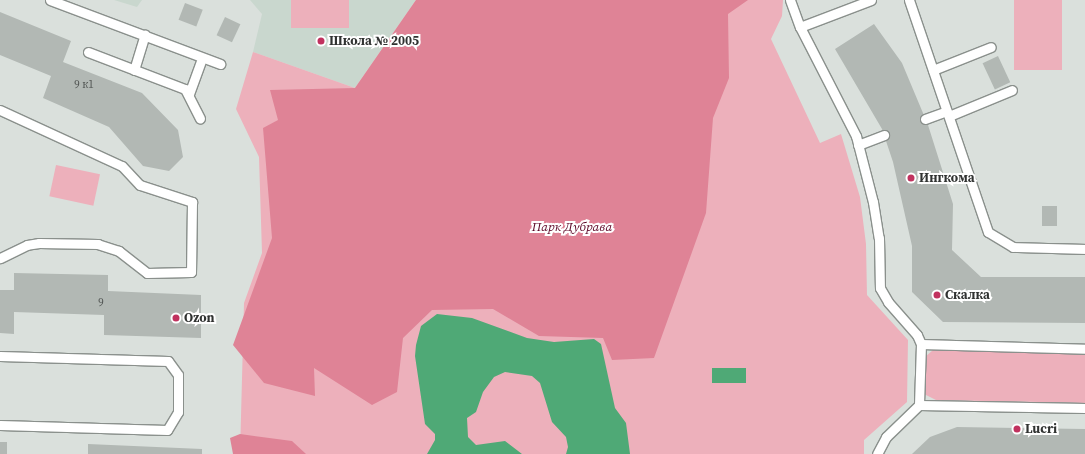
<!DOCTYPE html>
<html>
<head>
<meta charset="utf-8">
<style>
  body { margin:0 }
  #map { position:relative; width:1085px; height:454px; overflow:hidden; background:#dae0dc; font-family:"Source Serif 4",serif }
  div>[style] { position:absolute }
  .built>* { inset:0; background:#c9d7ce }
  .green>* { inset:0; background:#edb0bb; transform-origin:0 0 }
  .forest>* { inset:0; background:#df8396 }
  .water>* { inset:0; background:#4fa976; transform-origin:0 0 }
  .building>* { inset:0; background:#b2b8b4; transform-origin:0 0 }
  .roads { filter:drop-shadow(1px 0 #8a908c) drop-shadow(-1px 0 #8a908c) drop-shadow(0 1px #8a908c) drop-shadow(0 -1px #8a908c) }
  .service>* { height:9px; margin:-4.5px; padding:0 4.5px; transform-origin:4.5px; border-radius:4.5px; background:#fff }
  .dots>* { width:11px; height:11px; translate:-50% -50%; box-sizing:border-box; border:2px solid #fff; border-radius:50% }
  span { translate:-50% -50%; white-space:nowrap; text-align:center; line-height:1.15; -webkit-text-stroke:4px #fff; paint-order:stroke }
  .number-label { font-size:11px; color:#505452 }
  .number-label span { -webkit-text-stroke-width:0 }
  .poi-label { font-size:13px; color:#303231; font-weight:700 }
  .left { translate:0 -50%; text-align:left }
  .park-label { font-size:13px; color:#5c0626; font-style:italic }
</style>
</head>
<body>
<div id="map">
  <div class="built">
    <div style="clip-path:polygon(114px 0,142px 0,137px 7px)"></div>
    <div style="clip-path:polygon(250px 0,416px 0,355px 88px,253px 52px,262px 14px)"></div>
  </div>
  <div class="green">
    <div style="left:291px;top:0;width:58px;height:28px"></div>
    <div style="clip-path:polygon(416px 0,783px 0,782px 16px,771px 39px,820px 143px,841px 134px,860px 197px,866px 244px,867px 295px,908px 340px,907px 402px,864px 440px,864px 454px,240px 454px,244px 303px,262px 253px,259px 157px,236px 109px,253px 52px,355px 88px)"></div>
    <div style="left:1014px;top:0;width:48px;height:70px"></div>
    <div style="left:56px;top:165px;width:45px;height:32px;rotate:12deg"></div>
    <div style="clip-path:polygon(933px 350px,1085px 354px,1085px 403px,936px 400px,924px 394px,925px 357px)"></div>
  </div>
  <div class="forest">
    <div style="clip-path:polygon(416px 0,748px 0,728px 14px,729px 78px,713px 118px,706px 213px,654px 358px,612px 360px,603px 338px,539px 336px,493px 309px,432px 310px,403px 338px,397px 392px,372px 405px,314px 368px,315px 396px,264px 383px,233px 345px,272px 238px,263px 128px,278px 120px,270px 90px,355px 88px)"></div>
    <div style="clip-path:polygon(240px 434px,292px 441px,306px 454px,233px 454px,230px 438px)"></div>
  </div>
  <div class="water">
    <div style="clip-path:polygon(437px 314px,472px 318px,527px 338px,554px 342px,594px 339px,601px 344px,615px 408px,626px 423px,630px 454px,566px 454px,568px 447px,566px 437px,552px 422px,540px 383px,532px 376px,505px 372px,494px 377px,483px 392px,476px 412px,467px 418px,468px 437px,476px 445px,505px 441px,522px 454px,427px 454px,435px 440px,435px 434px,425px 424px,415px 356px,416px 345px,421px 326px)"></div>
    <div style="left:712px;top:368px;width:34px;height:15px"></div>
  </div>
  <div class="building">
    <div style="left:185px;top:3px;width:19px;height:18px;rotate:21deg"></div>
    <div style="clip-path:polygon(0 12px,71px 41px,63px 62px,142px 93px,178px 130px,183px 157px,169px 171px,143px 166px,109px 127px,43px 98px,51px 76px,0 55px)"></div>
    <div style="left:225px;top:17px;width:17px;height:20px;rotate:25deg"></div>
    <div style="clip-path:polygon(874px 24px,902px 63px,928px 125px,953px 204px,952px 250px,981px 277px,1085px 277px,1085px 323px,943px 322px,912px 292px,912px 246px,893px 162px,882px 129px,835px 49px)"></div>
    <div style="left:998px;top:56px;width:29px;height:17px;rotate:65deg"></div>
    <div style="left:1042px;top:206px;width:15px;height:20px"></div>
    <div style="clip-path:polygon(14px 273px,108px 275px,108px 291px,201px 295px,201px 338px,104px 335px,104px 315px,14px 312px,14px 334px,0 333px,0 290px,14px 290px)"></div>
    <div style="clip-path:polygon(957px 427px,1085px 429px,1085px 454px,912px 454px,930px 437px)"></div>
    <div style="left:0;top:442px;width:7px;height:12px"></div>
    <div style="clip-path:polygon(88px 444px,202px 449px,202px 454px,88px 454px)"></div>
  </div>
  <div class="roads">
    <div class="service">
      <div style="left:50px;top:0;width:182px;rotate:20.6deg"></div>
      <div style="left:790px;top:0;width:29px;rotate:70deg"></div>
      <div style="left:871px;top:0;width:76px;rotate:159.2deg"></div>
      <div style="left:800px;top:27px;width:123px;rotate:62.8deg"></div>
      <div style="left:856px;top:136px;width:68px;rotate:75.6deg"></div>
      <div style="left:873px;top:202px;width:36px;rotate:81deg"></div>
      <div style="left:879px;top:238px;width:50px;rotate:88.9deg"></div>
      <div style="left:880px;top:288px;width:16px;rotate:60deg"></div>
      <div style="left:888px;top:302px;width:44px;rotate:48.7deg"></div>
      <div style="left:917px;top:335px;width:10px;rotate:66deg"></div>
      <div style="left:921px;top:344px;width:61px;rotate:91.9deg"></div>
      <div style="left:919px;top:405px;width:46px;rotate:135.9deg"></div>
      <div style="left:886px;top:437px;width:19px;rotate:118deg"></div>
      <div style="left:909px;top:0;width:245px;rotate:71.2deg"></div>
      <div style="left:988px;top:232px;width:29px;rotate:31deg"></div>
      <div style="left:1013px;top:247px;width:72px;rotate:1.6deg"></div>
      <div style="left:88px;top:52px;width:104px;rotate:20.9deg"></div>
      <div style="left:185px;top:89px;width:33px;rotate:63deg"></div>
      <div style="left:134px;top:70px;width:37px;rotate:-73deg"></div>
      <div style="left:933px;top:70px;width:62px;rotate:-21.6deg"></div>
      <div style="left:189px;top:94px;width:38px;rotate:-70deg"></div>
      <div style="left:0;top:110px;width:134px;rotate:24.7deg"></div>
      <div style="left:122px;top:166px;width:26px;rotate:47deg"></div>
      <div style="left:140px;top:185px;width:55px;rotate:18.1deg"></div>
      <div style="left:192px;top:202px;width:70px;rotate:90.8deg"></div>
      <div style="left:191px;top:272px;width:44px;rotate:178.7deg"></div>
      <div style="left:147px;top:273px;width:36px;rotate:-142deg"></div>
      <div style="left:119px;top:251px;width:22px;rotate:-162deg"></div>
      <div style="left:98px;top:244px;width:59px;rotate:-179deg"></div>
      <div style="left:39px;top:243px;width:12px;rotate:171deg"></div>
      <div style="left:27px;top:245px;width:30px;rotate:154deg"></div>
      <div style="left:949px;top:116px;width:68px;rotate:-22.4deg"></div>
      <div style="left:925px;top:119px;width:23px;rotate:-20deg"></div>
      <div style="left:858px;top:145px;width:28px;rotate:-21deg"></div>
      <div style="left:921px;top:344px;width:164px;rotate:1.7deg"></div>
      <div style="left:0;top:356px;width:168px;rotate:1.7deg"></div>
      <div style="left:168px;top:361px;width:17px;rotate:54deg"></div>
      <div style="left:178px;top:375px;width:37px;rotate:90deg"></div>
      <div style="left:178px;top:412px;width:21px;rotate:121deg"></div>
      <div style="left:167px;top:430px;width:167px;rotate:-178.3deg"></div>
      <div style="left:919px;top:405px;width:166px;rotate:1deg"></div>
    </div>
  </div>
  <div class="dots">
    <div style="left:321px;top:41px;background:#c1325f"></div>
    <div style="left:911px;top:178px;background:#c1325f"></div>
    <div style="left:937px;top:295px;background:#c1325f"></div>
    <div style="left:176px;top:318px;background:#c1325f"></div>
    <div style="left:1017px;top:429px;background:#c1325f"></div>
  </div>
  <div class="number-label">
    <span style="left:84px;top:85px">9 к1</span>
    <span style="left:101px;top:303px">9</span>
  </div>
  <div class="poi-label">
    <span class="left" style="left:329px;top:41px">Школа № 2005</span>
    <span class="left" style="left:919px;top:178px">Ингкома</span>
    <span class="left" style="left:945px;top:295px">Скалка</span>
    <span class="left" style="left:184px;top:318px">Ozon</span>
    <span class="left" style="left:1025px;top:429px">Lucri</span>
  </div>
  <div class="park-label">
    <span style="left:572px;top:227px">Парк Дубрава</span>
  </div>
</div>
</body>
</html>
